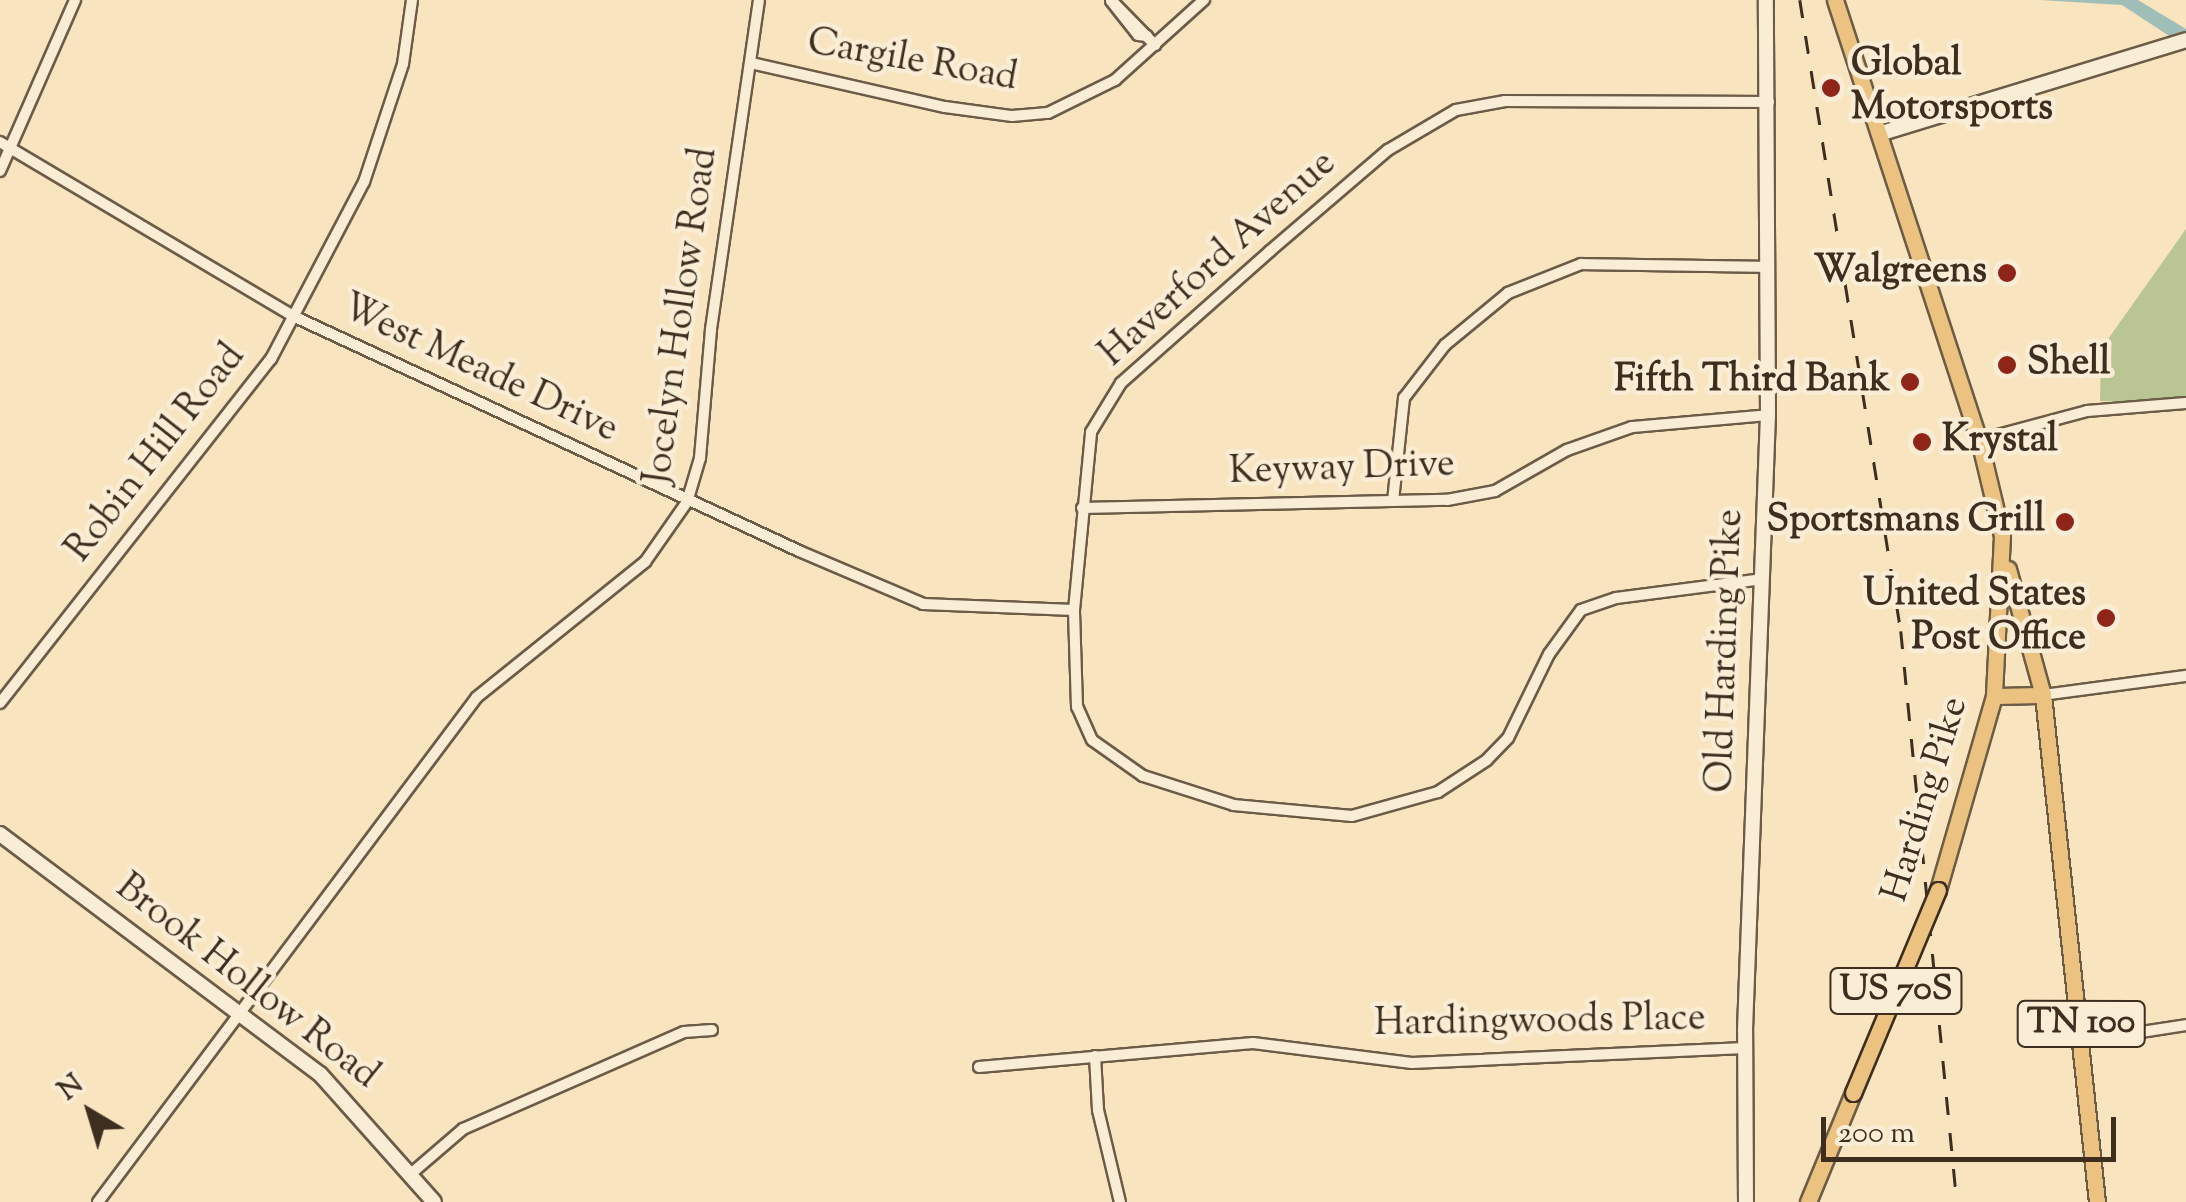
<!DOCTYPE html>
<html>
<head>
<meta charset="utf-8">
<style>
  body { margin:0 }
  #map { position:relative; width:2186px; height:1202px; overflow:hidden; background:#f8e4bf; font-family:"Sorts Mill Goudy",serif }
  div>[style] { position:absolute }
  .green>* { inset:0; background:#bac594 }
  .water>* { inset:0; background:#9ebeb7 }
  .roads { filter:drop-shadow(2px 0 #6c5c47) drop-shadow(-2px 0 #6c5c47) drop-shadow(0 2px #6c5c47) drop-shadow(0 -2px #6c5c47) }
  .street>* { height:10px; margin:-5px; padding:0 5px; transform-origin:5px; border-radius:5px; background:#faedd5 }
  .secondary>* { height:14px; margin:-7px; padding:0 7px; transform-origin:7px; border-radius:7px; background:#faedd5 }
  .primary>* { height:15px; margin:-7.5px; padding:0 7.5px; transform-origin:7.5px; border-radius:7.5px; background:#ecc280 }
  .rail>* { height:2.5px; margin-top:-1.25px; transform-origin:0; background:repeating-linear-gradient(90deg,#3e2e1f 0 18px,transparent 0 36px) }
  .bridges { filter:drop-shadow(2px 0 #3e2e1f) drop-shadow(-2px 0 #3e2e1f) drop-shadow(0 2px #3e2e1f) drop-shadow(0 -2px #3e2e1f) }
  .primary-bridge>* { height:15px; margin:-7.5px; padding:0 7.5px; transform-origin:7.5px; border-radius:7.5px; background:#ecc280 }
  .dots>* { width:28px; height:28px; translate:-50% -50%; box-sizing:border-box; border:5px solid #faedd5; border-radius:50% }
  span { translate:-50% -50%; white-space:nowrap; text-align:center; line-height:1.15; -webkit-text-stroke:9px #faedd5; paint-order:stroke }
  .shield-label span { padding:2px 8px; background:#faedd5; border:2px solid; border-radius:8px; -webkit-text-stroke-width:0 }
  .shield-label { font-size:35px; color:#3e2e1f; font-weight:700 }
  .street-label { font-size:38px; color:#3e2e1f }
  .poi-label { font-size:38px; color:#3e2e1f; font-weight:700 }
  .left { translate:0 -50%; text-align:left }
  .right { translate:-100% -50%; text-align:right }
  .north { position:absolute; left:40px; top:1062px; width:100px; height:100px; -webkit-text-stroke:8px #faedd5; paint-order:stroke; rotate:322deg; font-size:28px; font-weight:700; line-height:40px; text-align:center; color:#3e2e1f }
  .north::after { content:''; display:block; margin:auto; width:35px; height:45px; background:#3e2e1f; clip-path:polygon(50% 0,100% 100%,50% 72%,0 100%) }
  .scale { position:absolute; left:1821px; top:1117px; width:295px; height:45px; box-sizing:border-box; border:5px solid #3e2e1f; border-top:0; padding-left:12px; font-size:30px; line-height:35px; white-space:nowrap; color:#3e2e1f; -webkit-text-stroke:8px #faedd5; paint-order:stroke }
</style>
</head>
<body>
<div id="map">
  <div class="green">
    <div style="clip-path:polygon(2186px 229px,2186px 403px,2100px 401px,2101px 349px)"></div>
  </div>
  <div class="water">
    <div style="clip-path:polygon(2040px 0,2138px 0,2186px 29px,2186px 47px,2122px 5px)"></div>
  </div>
  <div class="roads">
    <div class="street">
      <div style="left:1111px;top:1px;width:43px;rotate:51.5deg"></div>
      <div style="left:1138px;top:35px;width:9px;rotate:6deg"></div>
      <div style="left:1114px;top:3px;width:59px;rotate:45.7deg"></div>
      <div style="left:751px;top:63px;width:199px;rotate:12.8deg"></div>
      <div style="left:945px;top:107px;width:68px;rotate:7.7deg"></div>
      <div style="left:1012px;top:116px;width:36px;rotate:-5deg"></div>
      <div style="left:1048px;top:113px;width:75px;rotate:-26.2deg"></div>
      <div style="left:1115px;top:80px;width:120px;rotate:-42deg"></div>
      <div style="left:0;top:142px;width:341px;rotate:30.7deg"></div>
      <div style="left:293px;top:316px;width:558px;rotate:24.91deg"></div>
      <div style="left:799px;top:551px;width:135px;rotate:23.1deg"></div>
      <div style="left:923px;top:604px;width:151px;rotate:2.3deg"></div>
      <div style="left:0;top:171px;width:187px;rotate:-66.3deg"></div>
      <div style="left:1979px;top:440px;width:112px;rotate:-15deg"></div>
      <div style="left:2087px;top:411px;width:99px;rotate:-4.6deg"></div>
      <div style="left:1393px;top:501px;width:104px;rotate:-83.9deg"></div>
      <div style="left:1404px;top:398px;width:67px;rotate:-52.3deg"></div>
      <div style="left:1445px;top:345px;width:82px;rotate:-39.5deg"></div>
      <div style="left:1508px;top:293px;width:79px;rotate:-21.7deg"></div>
      <div style="left:1581px;top:264px;width:188px;rotate:0.9deg"></div>
      <div style="left:1082px;top:508px;width:365px;rotate:-1.3deg"></div>
      <div style="left:1447px;top:500px;width:49px;rotate:-10.6deg"></div>
      <div style="left:1495px;top:491px;width:83px;rotate:-29.7deg"></div>
      <div style="left:1567px;top:450px;width:69px;rotate:-19.5deg"></div>
      <div style="left:1632px;top:427px;width:137px;rotate:-5deg"></div>
      <div style="left:1763px;top:579px;width:148px;rotate:172.6deg"></div>
      <div style="left:1616px;top:598px;width:37px;rotate:161deg"></div>
      <div style="left:1581px;top:610px;width:54px;rotate:126deg"></div>
      <div style="left:1549px;top:654px;width:93px;rotate:116deg"></div>
      <div style="left:1508px;top:738px;width:30px;rotate:134deg"></div>
      <div style="left:1487px;top:760px;width:59px;rotate:146.9deg"></div>
      <div style="left:1438px;top:792px;width:89px;rotate:164.4deg"></div>
      <div style="left:1352px;top:816px;width:119px;rotate:-174.7deg"></div>
      <div style="left:1234px;top:805px;width:96px;rotate:-162.3deg"></div>
      <div style="left:1143px;top:776px;width:62px;rotate:-144.8deg"></div>
      <div style="left:1092px;top:740px;width:36px;rotate:-114deg"></div>
      <div style="left:1077px;top:707px;width:97px;rotate:-91.8deg"></div>
      <div style="left:1074px;top:610px;width:179px;rotate:-84.5deg"></div>
      <div style="left:1091px;top:432px;width:57px;rotate:-58.5deg"></div>
      <div style="left:1121px;top:383px;width:199px;rotate:-41.5deg"></div>
      <div style="left:1270px;top:251px;width:155px;rotate:-40.6deg"></div>
      <div style="left:1388px;top:150px;width:79px;rotate:-30.5deg"></div>
      <div style="left:1456px;top:110px;width:50px;rotate:-10.4deg"></div>
      <div style="left:1505px;top:101px;width:264px;rotate:0.2deg"></div>
      <div style="left:2043px;top:695px;width:144px;rotate:-7.6deg"></div>
      <div style="left:0;top:703px;width:438px;rotate:-51.8deg"></div>
      <div style="left:271px;top:359px;width:200px;rotate:-62.3deg"></div>
      <div style="left:364px;top:182px;width:124px;rotate:-71.7deg"></div>
      <div style="left:403px;top:64px;width:65px;rotate:-82deg"></div>
      <div style="left:2083px;top:1041px;width:104px;rotate:-8.8deg"></div>
      <div style="left:1095px;top:1056px;width:54px;rotate:86.8deg"></div>
      <div style="left:1098px;top:1110px;width:95px;rotate:76.6deg"></div>
      <div style="left:979px;top:1067px;width:275px;rotate:-5deg"></div>
      <div style="left:1253px;top:1043px;width:160px;rotate:7.2deg"></div>
      <div style="left:1412px;top:1063px;width:333px;rotate:-2.6deg"></div>
      <div style="left:413px;top:1172px;width:66px;rotate:-40.7deg"></div>
      <div style="left:463px;top:1129px;width:241px;rotate:-23.7deg"></div>
      <div style="left:684px;top:1032px;width:28px;rotate:-4deg"></div>
      <div style="left:98px;top:1202px;width:631px;rotate:-53.11deg"></div>
      <div style="left:477px;top:697px;width:216px;rotate:-38.8deg"></div>
      <div style="left:645px;top:562px;width:73px;rotate:-55deg"></div>
      <div style="left:687px;top:502px;width:46px;rotate:-73.5deg"></div>
      <div style="left:700px;top:458px;width:129px;rotate:-85.1deg"></div>
      <div style="left:711px;top:329px;width:332px;rotate:-81.7deg"></div>
    </div>
    <div class="secondary">
      <div style="left:1879px;top:134px;width:321px;rotate:-17deg"></div>
      <div style="left:0;top:834px;width:400px;rotate:36.9deg"></div>
      <div style="left:320px;top:1074px;width:171px;rotate:48.3deg"></div>
      <div style="left:1746px;top:1202px;width:172px;rotate:-90.3deg"></div>
      <div style="left:1745px;top:1030px;width:615px;rotate:-87.86deg"></div>
      <div style="left:1768px;top:415px;width:415px;rotate:-90.3deg"></div>
    </div>
    <div class="primary">
      <div style="left:1835px;top:0;width:463px;rotate:71.9deg"></div>
      <div style="left:1979px;top:440px;width:99px;rotate:76.5deg"></div>
      <div style="left:2002px;top:536px;width:160px;rotate:92.9deg"></div>
      <div style="left:1994px;top:696px;width:202px;rotate:106.1deg"></div>
      <div style="left:2008px;top:569px;width:131px;rotate:74.5deg"></div>
      <div style="left:2043px;top:695px;width:510px;rotate:83.92deg"></div>
      <div style="left:1994px;top:696px;width:49px;rotate:-1.2deg"></div>
      <div style="left:1808px;top:1202px;width:118px;rotate:-67.6deg"></div>
    </div>
  </div>
  <div class="rail">
    <div style="left:1800px;top:0;width:639px;rotate:80.91deg"></div>
    <div style="left:1901px;top:631px;width:574px;rotate:84.4deg"></div>
  </div>
  <div class="bridges">
    <div class="primary-bridge">
      <div style="left:1853px;top:1093px;width:220px;rotate:-67.3deg"></div>
    </div>
  </div>
  <div class="dots">
    <div style="left:1831px;top:88px;background:#8f2418"></div>
    <div style="left:2007px;top:273px;background:#8f2418"></div>
    <div style="left:2007px;top:365px;background:#8f2418"></div>
    <div style="left:1910px;top:382px;background:#8f2418"></div>
    <div style="left:1922px;top:442px;background:#8f2418"></div>
    <div style="left:2065px;top:522px;background:#8f2418"></div>
    <div style="left:2106px;top:618px;background:#8f2418"></div>
  </div>
  <div class="shield-label">
    <span style="left:1896px;top:991px">US 70S</span>
    <span style="left:2081px;top:1024px">TN 100</span>
  </div>
  <div class="street-label">
    <span style="left:912px;top:62px;rotate:10deg">Cargile Road</span>
    <span style="left:1219px;top:260px;rotate:-42deg">Haverford Avenue</span>
    <span style="left:683px;top:316px;rotate:-82deg">Jocelyn Hollow Road</span>
    <span style="left:479px;top:370px;rotate:25deg">West Meade Drive</span>
    <span style="left:157px;top:454px;rotate:-52deg">Robin Hill Road</span>
    <span style="left:1342px;top:470px;rotate:-2deg">Keyway Drive</span>
    <span style="left:1727px;top:651px;rotate:-88deg">Old Harding Pike</span>
    <span style="left:1927px;top:800px;rotate:-73deg">Harding Pike</span>
    <span style="left:246px;top:983px;rotate:38deg">Brook Hollow Road</span>
    <span style="left:1540px;top:1023px;rotate:-1deg">Hardingwoods Place</span>
  </div>
  <div class="poi-label">
    <span class="left" style="left:1851px;top:88px">Global<br>Motorsports</span>
    <span class="right" style="left:1987px;top:273px">Walgreens</span>
    <span class="left" style="left:2027px;top:365px">Shell</span>
    <span class="right" style="left:1890px;top:382px">Fifth Third Bank</span>
    <span class="left" style="left:1942px;top:442px">Krystal</span>
    <span class="right" style="left:2045px;top:522px">Sportsmans Grill</span>
    <span class="right" style="left:2086px;top:618px">United States<br>Post Office</span>
  </div>
  <div class="north">N</div>
  <div class="scale">200 m</div>
</div>
</body>
</html>
